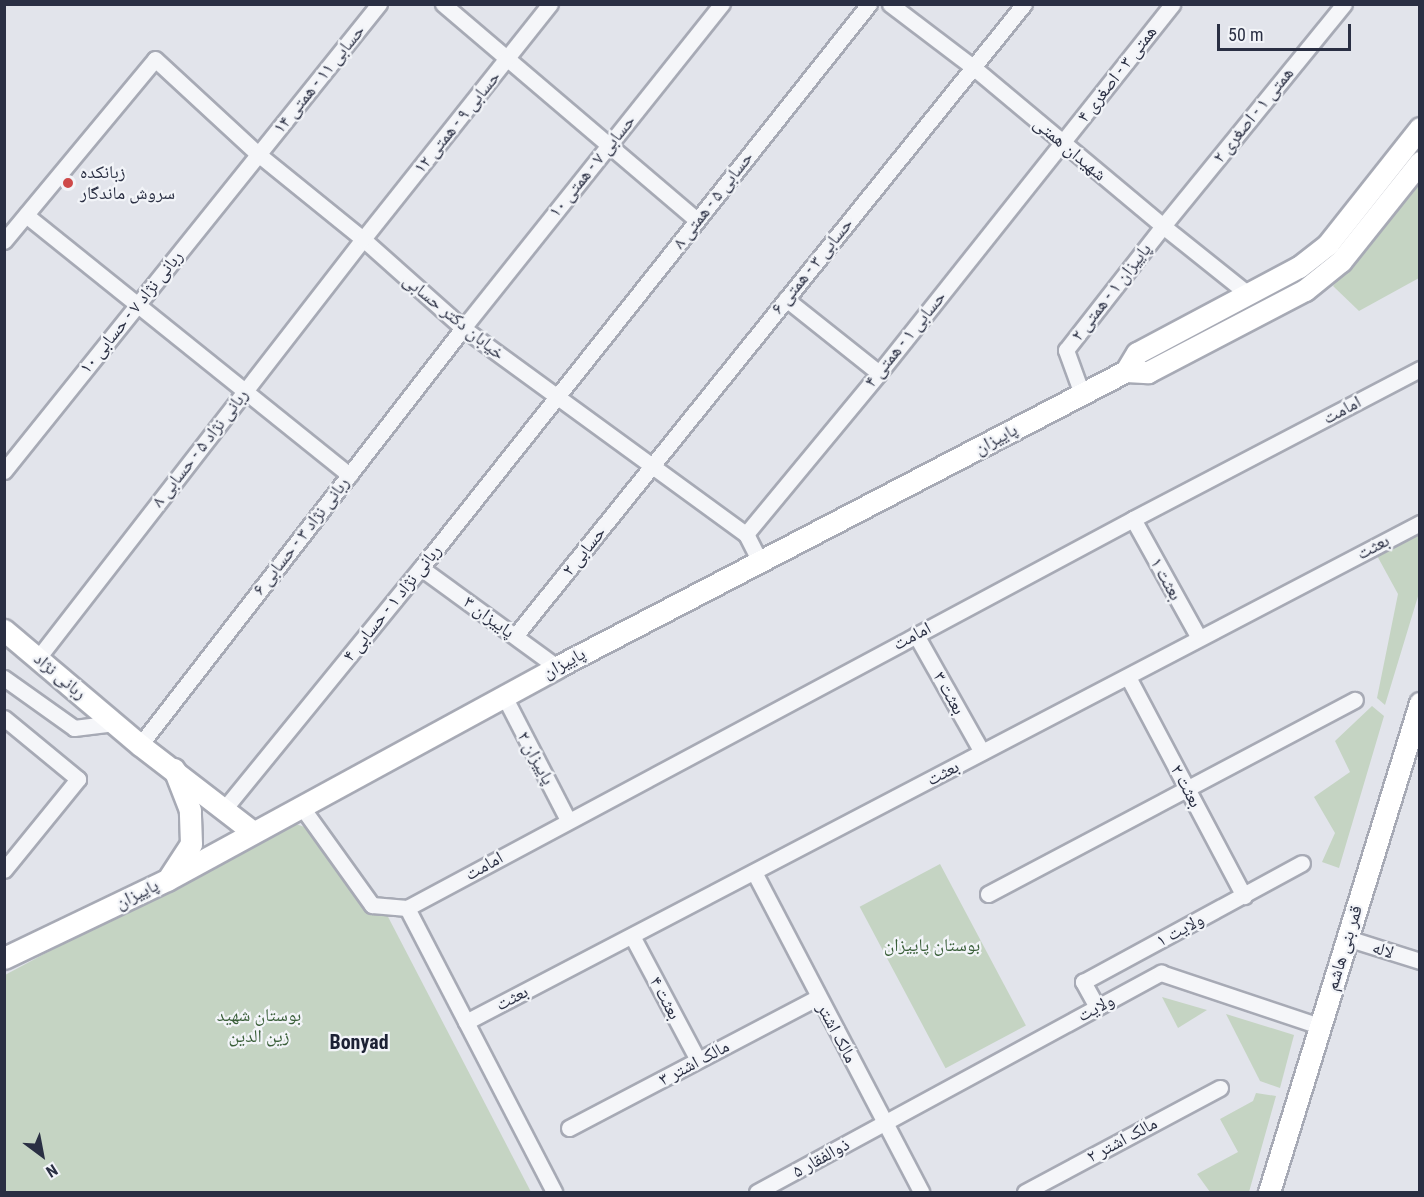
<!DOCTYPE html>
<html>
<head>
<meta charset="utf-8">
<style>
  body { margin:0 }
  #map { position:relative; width:1424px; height:1197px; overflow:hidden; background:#e2e4eb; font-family:"Roboto Condensed","Noto Naskh Arabic",sans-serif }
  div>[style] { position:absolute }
  .green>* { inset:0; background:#c5d4c3; transform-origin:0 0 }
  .roads { filter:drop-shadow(2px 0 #a7aab5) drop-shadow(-2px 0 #a7aab5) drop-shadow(0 2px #a7aab5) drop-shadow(0 -2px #a7aab5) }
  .street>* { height:15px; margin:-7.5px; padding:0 7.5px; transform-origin:7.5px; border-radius:7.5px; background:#f5f6f9 }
  .secondary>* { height:21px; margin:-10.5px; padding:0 10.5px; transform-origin:10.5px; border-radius:10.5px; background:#fff }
  .dots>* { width:16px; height:16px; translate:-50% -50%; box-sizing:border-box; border:3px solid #f2f4f8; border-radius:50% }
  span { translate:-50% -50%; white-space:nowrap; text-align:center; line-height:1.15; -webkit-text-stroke:4.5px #f2f4f8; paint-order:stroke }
  .street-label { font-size:18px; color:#2a2f43 }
  .poi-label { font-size:18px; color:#2a2f43 }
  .left { translate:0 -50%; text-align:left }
  .park-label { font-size:18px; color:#395e38 }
  .neighbourhood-label { font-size:20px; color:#1c2134; font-weight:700 }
  .frame { position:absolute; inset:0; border:6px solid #2a2f43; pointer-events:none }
  .north { position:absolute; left:12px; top:1125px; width:60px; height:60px; -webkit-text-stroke:4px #f2f4f8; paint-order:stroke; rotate:148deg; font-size:16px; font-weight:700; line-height:24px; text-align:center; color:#2a2f43 }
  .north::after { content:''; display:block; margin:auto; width:21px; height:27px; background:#2a2f43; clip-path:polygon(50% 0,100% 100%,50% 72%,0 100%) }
  .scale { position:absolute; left:1217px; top:24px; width:134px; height:27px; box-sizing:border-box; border:3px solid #2a2f43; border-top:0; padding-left:8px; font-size:18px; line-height:21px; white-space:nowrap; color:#2a2f43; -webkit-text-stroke:4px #f2f4f8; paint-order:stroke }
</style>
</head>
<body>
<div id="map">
  <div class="green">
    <div style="clip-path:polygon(1419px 178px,1419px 278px,1359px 311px,1333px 286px)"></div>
    <div style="clip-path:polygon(1419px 532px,1419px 593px,1385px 705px,1377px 698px,1398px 594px,1375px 552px)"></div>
    <div style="clip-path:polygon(1372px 706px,1384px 716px,1339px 868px,1322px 862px,1335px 833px,1314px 797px,1350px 772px,1335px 741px)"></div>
    <div style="clip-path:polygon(290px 822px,331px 836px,385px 911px,531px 1192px,5px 1192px,5px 975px)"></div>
    <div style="left:940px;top:864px;width:183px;height:91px;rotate:62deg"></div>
    <div style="clip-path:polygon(1162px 997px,1207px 1010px,1178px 1028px)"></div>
    <div style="clip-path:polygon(1226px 1014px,1294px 1035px,1280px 1088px,1260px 1081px)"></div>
    <div style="clip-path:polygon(1256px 1093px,1276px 1096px,1249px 1192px,1210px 1192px,1197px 1174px,1238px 1152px,1220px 1119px,1253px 1101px)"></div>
  </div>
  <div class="roads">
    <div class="street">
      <div style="left:443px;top:4px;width:333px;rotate:40.4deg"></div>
      <div style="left:890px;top:4px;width:104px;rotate:37.2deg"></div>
      <div style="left:973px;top:67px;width:248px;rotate:39.9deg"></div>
      <div style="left:1163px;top:226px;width:110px;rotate:38.7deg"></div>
      <div style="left:26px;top:215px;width:415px;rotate:38.8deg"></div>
      <div style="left:4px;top:241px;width:236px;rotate:-50.3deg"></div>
      <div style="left:155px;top:59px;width:140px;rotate:42.7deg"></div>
      <div style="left:258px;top:154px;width:135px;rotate:39deg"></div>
      <div style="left:363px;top:239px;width:134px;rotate:41.7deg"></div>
      <div style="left:463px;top:328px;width:350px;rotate:36.1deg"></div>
      <div style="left:746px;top:534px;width:30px;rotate:63deg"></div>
      <div style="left:786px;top:299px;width:119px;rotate:38.5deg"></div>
      <div style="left:1082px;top:394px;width:47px;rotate:-110deg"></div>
      <div style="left:1066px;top:350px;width:157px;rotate:-52deg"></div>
      <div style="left:1163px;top:226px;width:286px;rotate:-50.8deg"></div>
      <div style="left:4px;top:471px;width:599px;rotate:-51.24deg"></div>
      <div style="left:1133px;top:519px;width:136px;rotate:61deg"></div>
      <div style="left:746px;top:534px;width:209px;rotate:-50.4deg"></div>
      <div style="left:879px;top:373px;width:471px;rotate:-51.5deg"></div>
      <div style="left:421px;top:568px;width:168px;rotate:36.1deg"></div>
      <div style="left:916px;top:635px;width:134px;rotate:60.6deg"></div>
      <div style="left:515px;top:636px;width:811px;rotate:-51.15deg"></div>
      <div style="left:38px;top:658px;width:530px;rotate:-52.2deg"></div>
      <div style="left:363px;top:239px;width:300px;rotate:-51.5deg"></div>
      <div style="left:1128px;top:677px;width:248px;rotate:62.1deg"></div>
      <div style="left:4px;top:678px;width:86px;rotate:35.5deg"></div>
      <div style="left:74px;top:728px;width:41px;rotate:-7deg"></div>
      <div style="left:504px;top:696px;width:140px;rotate:62.7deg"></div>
      <div style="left:4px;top:718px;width:96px;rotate:39.5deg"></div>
      <div style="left:78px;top:779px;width:117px;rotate:129.1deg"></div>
      <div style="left:140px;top:745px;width:527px;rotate:-52.24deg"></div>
      <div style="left:463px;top:328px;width:415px;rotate:-51.4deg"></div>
      <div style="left:301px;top:806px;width:122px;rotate:54.4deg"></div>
      <div style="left:372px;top:905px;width:35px;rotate:5deg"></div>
      <div style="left:225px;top:808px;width:310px;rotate:-50.8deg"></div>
      <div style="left:421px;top:568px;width:720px;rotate:-51.54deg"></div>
      <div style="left:754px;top:872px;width:361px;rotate:62.4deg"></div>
      <div style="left:988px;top:894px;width:415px;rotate:-27.9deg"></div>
      <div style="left:407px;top:908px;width:824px;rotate:-28.18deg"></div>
      <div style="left:1133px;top:519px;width:324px;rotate:-27.6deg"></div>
      <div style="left:407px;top:908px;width:320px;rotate:62.6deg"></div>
      <div style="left:632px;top:936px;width:140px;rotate:62deg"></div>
      <div style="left:1347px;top:938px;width:77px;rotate:17.5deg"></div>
      <div style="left:1097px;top:1007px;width:29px;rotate:-119deg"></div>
      <div style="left:1083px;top:982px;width:249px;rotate:-28.5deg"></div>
      <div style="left:466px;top:1022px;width:1077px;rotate:-27.61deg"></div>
      <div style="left:569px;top:1128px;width:281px;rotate:-27.7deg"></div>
      <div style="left:757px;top:1192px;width:460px;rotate:-28.5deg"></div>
      <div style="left:1161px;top:973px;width:167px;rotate:18.5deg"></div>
      <div style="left:1025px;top:1192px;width:221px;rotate:-28.1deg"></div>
    </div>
    <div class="secondary">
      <div style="left:1126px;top:371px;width:22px;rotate:3deg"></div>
      <div style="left:1148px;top:372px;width:177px;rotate:-27.6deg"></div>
      <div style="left:1305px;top:290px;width:46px;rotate:-38.9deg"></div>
      <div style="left:1341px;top:261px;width:127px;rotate:-51.4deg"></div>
      <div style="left:4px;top:630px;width:178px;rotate:40.2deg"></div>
      <div style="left:140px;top:745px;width:143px;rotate:37.6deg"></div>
      <div style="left:170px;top:876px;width:38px;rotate:-57deg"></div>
      <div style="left:191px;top:844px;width:34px;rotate:-92deg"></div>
      <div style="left:190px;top:810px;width:44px;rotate:-111.3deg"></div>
      <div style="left:4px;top:958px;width:181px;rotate:-25.6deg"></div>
      <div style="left:167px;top:880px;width:444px;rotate:-28.6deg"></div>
      <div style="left:557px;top:667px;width:641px;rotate:-27.48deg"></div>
      <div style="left:1126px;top:371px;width:21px;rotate:-59deg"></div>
      <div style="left:1137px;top:353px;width:183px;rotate:-28deg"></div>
      <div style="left:1299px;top:267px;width:37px;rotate:-38deg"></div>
      <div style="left:1328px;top:244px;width:148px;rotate:-51.6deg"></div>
      <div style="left:1269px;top:1192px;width:512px;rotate:-72.84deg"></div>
    </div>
  </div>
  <div class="dots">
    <div style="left:68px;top:183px;background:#ce4949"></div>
  </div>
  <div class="street-label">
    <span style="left:1117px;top:74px;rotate:-52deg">همتی ۳ - اصغری ۴</span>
    <span style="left:319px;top:79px;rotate:-51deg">حسابی ۱۱ - همتی ۱۴</span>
    <span style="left:1253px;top:115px;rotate:-51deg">همتی ۱ - اصغری ۲</span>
    <span style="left:457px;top:122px;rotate:-51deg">حسابی ۹ - همتی ۱۲</span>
    <span style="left:1070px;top:149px;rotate:40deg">شهیدان همتی</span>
    <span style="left:592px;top:166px;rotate:-51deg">حسابی ۷ - همتی ۱۰</span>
    <span style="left:713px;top:200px;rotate:-52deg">حسابی ۵ - همتی ۸</span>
    <span style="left:812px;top:266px;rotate:-51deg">حسابی ۳ - همتی ۶</span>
    <span style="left:1111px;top:292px;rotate:-52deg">پاییزان ۱ - همتی ۲</span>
    <span style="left:131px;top:312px;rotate:-51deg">ربانی نژاد ۷ - حسابی ۱۰</span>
    <span style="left:454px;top:317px;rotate:39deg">خیابان دکتر حسابی</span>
    <span style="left:905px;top:339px;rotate:-51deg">حسابی ۱ - همتی ۴</span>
    <span style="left:1342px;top:410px;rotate:-28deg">امامت</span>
    <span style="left:996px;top:439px;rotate:-28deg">پاییزان</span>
    <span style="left:200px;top:448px;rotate:-52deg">ربانی نژاد ۵ - حسابی ۸</span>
    <span style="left:301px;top:536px;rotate:-52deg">ربانی نژاد ۳ - حسابی ۶</span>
    <span style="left:1373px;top:547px;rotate:-28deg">بعثت</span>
    <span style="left:584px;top:551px;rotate:-51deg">حسابی ۲</span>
    <span style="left:1166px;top:579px;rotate:61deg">بعثت ۱</span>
    <span style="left:392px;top:603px;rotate:-51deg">ربانی نژاد ۱ - حسابی ۴</span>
    <span style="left:489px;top:617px;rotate:36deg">پاییزان ۳</span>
    <span style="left:912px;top:636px;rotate:-28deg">امامت</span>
    <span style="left:564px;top:663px;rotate:-28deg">پاییزان</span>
    <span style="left:60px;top:676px;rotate:40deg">ربانی نژاد</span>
    <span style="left:949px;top:693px;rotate:61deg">بعثت ۳</span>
    <span style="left:536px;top:758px;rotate:62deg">پاییزان ۲</span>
    <span style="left:943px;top:773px;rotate:-28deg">بعثت</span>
    <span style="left:1186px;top:786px;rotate:62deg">بعثت ۲</span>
    <span style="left:484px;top:866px;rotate:-29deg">امامت</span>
    <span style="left:137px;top:894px;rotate:-26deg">پاییزان</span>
    <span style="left:1180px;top:930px;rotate:-28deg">ولایت ۱</span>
    <span style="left:1344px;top:948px;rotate:-73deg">قمر بنی هاشم</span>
    <span style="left:1383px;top:950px;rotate:18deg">لاله</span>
    <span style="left:512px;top:998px;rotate:-28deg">بعثت</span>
    <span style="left:665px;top:998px;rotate:62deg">بعثت ۴</span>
    <span style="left:1096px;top:1008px;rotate:-28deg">ولایت</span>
    <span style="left:837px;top:1033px;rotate:62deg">مالک اشتر</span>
    <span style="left:694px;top:1063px;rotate:-28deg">مالک اشتر ۳</span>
    <span style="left:1122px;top:1140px;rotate:-28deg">مالک اشتر ۲</span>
    <span style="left:821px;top:1158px;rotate:-29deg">ذوالفقار ۵</span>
  </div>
  <div class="poi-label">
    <span class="left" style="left:80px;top:183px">زبانکده<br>سروش ماندگار</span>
  </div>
  <div class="park-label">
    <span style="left:932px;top:945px">بوستان پاییزان</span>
    <span style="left:259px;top:1026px">بوستان شهید<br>زین الدین</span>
  </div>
  <div class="neighbourhood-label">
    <span style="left:359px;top:1042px">Bonyad</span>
  </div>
  <div class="frame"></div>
  <div class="north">N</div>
  <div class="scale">50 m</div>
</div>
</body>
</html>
